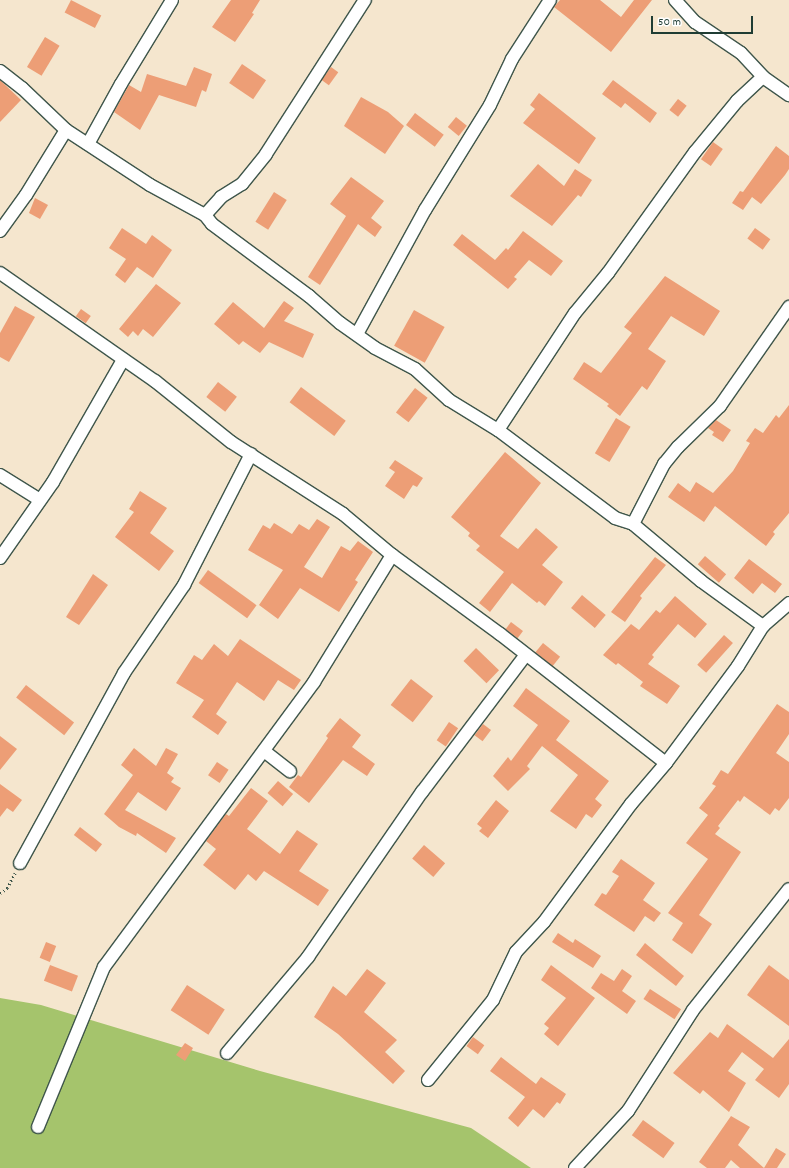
<!DOCTYPE html>
<html>
<head>
<meta charset="utf-8">
<style>
  body { margin:0 }
  #map { position:relative; width:789px; height:1168px; overflow:hidden; background:#f5e6ce; font-family:Dekko,sans-serif }
  div>[style] { position:absolute }
  .green>* { inset:0; background:#a5c46c }
  .building>* { inset:0; background:#ed9e76; transform-origin:0 0 }
  .path>* { height:2.5px; margin-top:-1.25px; transform-origin:0; background:repeating-linear-gradient(90deg,#3f564b 0 1px,transparent 0 4px) }
  .roads { filter:drop-shadow(1px 0 #3f564b) drop-shadow(-1px 0 #3f564b) drop-shadow(0 1px #3f564b) drop-shadow(0 -1px #3f564b) }
  .minor>* { height:12px; margin:-6px; padding:0 6px; transform-origin:6px; border-radius:6px; background:#fff }
  span { translate:-50% -50%; white-space:nowrap; text-align:center; line-height:1.15; -webkit-text-stroke:3px #fff; paint-order:stroke }
  .scale { position:absolute; left:651px; top:16px; width:102px; height:18px; box-sizing:border-box; border:2px solid #1f3d34; border-top:0; padding-left:5px; font-size:12px; line-height:14px; white-space:nowrap; color:#1f3d34; -webkit-text-stroke:3px #fff; paint-order:stroke }
</style>
</head>
<body>
<div id="map">
  <div class="green">
    <div style="clip-path:polygon(0 998px,41px 1005px,260px 1071px,471px 1128px,531px 1168px,0 1168px)"></div>
  </div>
  <div class="building">
    <div style="left:71px;top:0;width:34px;height:14px;rotate:27deg"></div>
    <div style="clip-path:polygon(231px 0,260px 0,252px 13px,254px 14px,235px 42px,212px 27px)"></div>
    <div style="clip-path:polygon(560px 0,600px 0,621px 17px,634px 0,652px 0,611px 52px,554px 7px)"></div>
    <div style="left:45px;top:37px;width:17px;height:35px;rotate:31deg"></div>
    <div style="left:242px;top:64px;width:29px;height:23px;rotate:34deg"></div>
    <div style="clip-path:polygon(194px 67px,212px 74px,206px 92px,202px 90px,196px 107px,159px 95px,140px 130px,114px 112px,129px 85px,141px 92px,147px 74px,186px 86px)"></div>
    <div style="left:331px;top:67px;width:9px;height:16px;rotate:36deg"></div>
    <div style="clip-path:polygon(0 80px,21px 100px,0 122px)"></div>
    <div style="clip-path:polygon(613px 80px,657px 113px,650px 123px,625px 103px,621px 108px,602px 94px)"></div>
    <div style="clip-path:polygon(539px 93px,596px 138px,579px 164px,523px 123px,535px 109px,530px 105px)"></div>
    <div style="clip-path:polygon(361px 97px,388px 112px,404px 126px,385px 154px,344px 126px)"></div>
    <div style="left:678px;top:99px;width:11px;height:14px;rotate:38deg"></div>
    <div style="left:415px;top:113px;width:36px;height:15px;rotate:37deg"></div>
    <div style="left:456px;top:117px;width:14px;height:13px;rotate:39deg"></div>
    <div style="left:713px;top:142px;width:12px;height:21px;rotate:35deg"></div>
    <div style="clip-path:polygon(776px 146px,789px 156px,789px 169px,785px 175px,761px 204px,752px 197px,743px 210px,732px 203px,740px 191px,743px 192px)"></div>
    <div style="clip-path:polygon(538px 164px,564px 186px,575px 169px,592px 180px,581px 197px,578px 195px,552px 226px,510px 196px)"></div>
    <div style="clip-path:polygon(351px 177px,384px 201px,371px 218px,382px 227px,375px 237px,358px 224px,320px 285px,308px 277px,346px 216px,330px 204px)"></div>
    <div style="left:274px;top:192px;width:15px;height:35px;rotate:32deg"></div>
    <div style="clip-path:polygon(35px 198px,48px 205px,40px 219px,29px 213px)"></div>
    <div style="clip-path:polygon(122px 228px,146px 244px,152px 235px,172px 250px,153px 278px,137px 267px,125px 283px,115px 275px,126px 259px,109px 248px)"></div>
    <div style="left:755px;top:228px;width:19px;height:13px;rotate:36deg"></div>
    <div style="clip-path:polygon(523px 231px,563px 261px,551px 276px,529px 260px,514px 277px,517px 279px,508px 289px,453px 245px,462px 234px,495px 260px,506px 248px,508px 250px)"></div>
    <div style="clip-path:polygon(665px 276px,720px 311px,704px 336px,671px 316px,648px 349px,666px 361px,647px 390px,642px 386px,620px 416px,607px 406px,609px 404px,573px 379px,584px 362px,601px 373px,632px 333px,624px 327px)"></div>
    <div style="clip-path:polygon(156px 284px,181px 303px,153px 337px,143px 329px,138px 336px,133px 331px,128px 337px,119px 329px)"></div>
    <div style="clip-path:polygon(284px 301px,294px 308px,284px 321px,314px 334px,303px 358px,269px 342px,260px 353px,243px 341px,239px 345px,214px 324px,233px 302px,264px 328px)"></div>
    <div style="clip-path:polygon(15px 306px,35px 317px,9px 362px,0 357px,0 333px)"></div>
    <div style="left:81px;top:309px;width:12px;height:9px;rotate:35deg"></div>
    <div style="left:414px;top:310px;width:35px;height:41px;rotate:29deg"></div>
    <div style="left:218px;top:382px;width:24px;height:19px;rotate:38deg"></div>
    <div style="left:301px;top:387px;width:56px;height:19px;rotate:37deg"></div>
    <div style="left:415px;top:388px;width:16px;height:31px;rotate:38deg"></div>
    <div style="clip-path:polygon(789px 405px,789px 513px,773px 532px,775px 534px,766px 546px,715px 506px,704px 522px,668px 497px,678px 483px,690px 492px,696px 482px,713px 493px,733px 471px,750px 443px,746px 441px,755px 428px,763px 433px,776px 415px,779px 418px)"></div>
    <div style="left:616px;top:418px;width:17px;height:41px;rotate:31deg"></div>
    <div style="clip-path:polygon(716px 420px,731px 430px,723px 442px,712px 435px,714px 432px,708px 428px)"></div>
    <div style="clip-path:polygon(505px 452px,541px 483px,500px 536px,518px 549px,536px 528px,558px 547px,542px 565px,563px 582px,545px 606px,539px 601px,537px 603px,512px 583px,490px 612px,479px 603px,504px 572px,476px 550px,480px 546px,468px 536px,470px 533px,451px 517px)"></div>
    <div style="clip-path:polygon(395px 460px,423px 478px,417px 487px,413px 485px,404px 499px,385px 486px,395px 472px,389px 468px)"></div>
    <div style="clip-path:polygon(140px 491px,167px 508px,150px 533px,174px 551px,159px 571px,115px 537px,134px 512px,129px 509px)"></div>
    <div style="clip-path:polygon(317px 519px,330px 527px,304px 567px,322px 578px,341px 546px,350px 551px,358px 541px,373px 552px,355px 580px,358px 582px,339px 612px,300px 588px,278px 619px,259px 605px,283px 570px,248px 550px,263px 525px,270px 529px,274px 523px,292px 534px,299px 524px,309px 530px)"></div>
    <div style="left:705px;top:556px;width:28px;height:11px;rotate:41deg"></div>
    <div style="clip-path:polygon(655px 557px,666px 565px,640px 596px,642px 598px,625px 622px,611px 612px)"></div>
    <div style="clip-path:polygon(749px 559px,782px 584px,775px 593px,762px 583px,753px 594px,734px 578px)"></div>
    <div style="left:208px;top:570px;width:60px;height:16px;rotate:36deg"></div>
    <div style="clip-path:polygon(93px 574px,108px 585px,79px 625px,66px 617px)"></div>
    <div style="left:582px;top:595px;width:31px;height:17px;rotate:40deg"></div>
    <div style="clip-path:polygon(675px 596px,707px 624px,695px 638px,678px 624px,652px 655px,654px 657px,648px 664px,680px 686px,667px 704px,640px 686px,643px 682px,618px 663px,616px 665px,603px 655px,631px 624px,639px 630px,656px 610px,660px 613px)"></div>
    <div style="left:511px;top:622px;width:15px;height:9px;rotate:37deg"></div>
    <div style="left:724px;top:635px;width:12px;height:40px;rotate:42deg"></div>
    <div style="clip-path:polygon(240px 639px,301px 680px,294px 690px,278px 680px,264px 701px,237px 682px,216px 714px,227px 722px,218px 735px,192px 717px,204px 700px,176px 683px,194px 655px,202px 660px,214px 644px,228px 656px)"></div>
    <div style="left:543px;top:643px;width:22px;height:12px;rotate:39deg"></div>
    <div style="left:476px;top:648px;width:32px;height:18px;rotate:44deg"></div>
    <div style="left:411px;top:679px;width:28px;height:33px;rotate:38deg"></div>
    <div style="left:26px;top:685px;width:61px;height:16px;rotate:38deg"></div>
    <div style="clip-path:polygon(526px 688px,570px 721px,556px 740px,609px 781px,595px 799px,602px 805px,592px 818px,586px 814px,576px 829px,550px 811px,578px 775px,542px 746px,527px 766px,530px 769px,508px 791px,493px 776px,508px 757px,511px 761px,538px 725px,513px 706px)"></div>
    <div style="clip-path:polygon(777px 704px,789px 712px,789px 734px,776px 753px,789px 762px,789px 798px,779px 811px,775px 808px,770px 815px,744px 796px,740px 802px,738px 800px,718px 826px,720px 828px,715px 834px,741px 852px,699px 915px,712px 924px,692px 954px,672px 940px,683px 923px,668px 913px,708px 859px,686px 843px,708px 815px,699px 808px,716px 786px,712px 784px,721px 770px,728px 774px)"></div>
    <div style="clip-path:polygon(340px 718px,361px 735px,352px 747px,375px 764px,367px 776px,343px 760px,309px 803px,289px 787px,298px 775px,301px 777px,328px 738px,326px 736px)"></div>
    <div style="left:449px;top:722px;width:11px;height:22px;rotate:34deg"></div>
    <div style="left:483px;top:724px;width:10px;height:14px;rotate:37deg"></div>
    <div style="clip-path:polygon(0 736px,17px 749px,0 770px)"></div>
    <div style="clip-path:polygon(134px 748px,156px 766px,166px 748px,178px 754px,167px 773px,174px 778px,171px 782px,181px 788px,166px 811px,138px 792px,125px 810px,176px 838px,166px 853px,137px 833px,136px 836px,119px 827px,104px 814px,133px 775px,121px 765px)"></div>
    <div style="left:217px;top:762px;width:14px;height:16px;rotate:34deg"></div>
    <div style="left:278px;top:781px;width:20px;height:16px;rotate:41deg"></div>
    <div style="clip-path:polygon(0 784px,22px 800px,13px 812px,7px 808px,0 817px)"></div>
    <div style="clip-path:polygon(251px 788px,268px 801px,247px 829px,280px 854px,297px 830px,318px 844px,299px 871px,329px 890px,318px 906px,264px 871px,256px 881px,248px 874px,235px 890px,203px 865px,216px 849px,206px 841px,226px 814px,229px 816px)"></div>
    <div style="clip-path:polygon(496px 800px,509px 811px,488px 838px,479px 831px,482px 828px,477px 824px)"></div>
    <div style="left:80px;top:827px;width:28px;height:10px;rotate:38deg"></div>
    <div style="left:424px;top:845px;width:28px;height:18px;rotate:41deg"></div>
    <div style="clip-path:polygon(621px 859px,655px 883px,643px 900px,661px 913px,654px 922px,645px 916px,634px 932px,594px 905px,602px 893px,606px 895px,619px 876px,612px 872px)"></div>
    <div style="clip-path:polygon(558px 933px,573px 943px,575px 939px,601px 956px,593px 968px,552px 942px)"></div>
    <div style="left:46px;top:942px;width:11px;height:17px;rotate:22deg"></div>
    <div style="clip-path:polygon(645px 943px,684px 976px,676px 986px,636px 955px)"></div>
    <div style="left:50px;top:965px;width:30px;height:17px;rotate:21deg"></div>
    <div style="clip-path:polygon(551px 965px,595px 998px,558px 1046px,544px 1034px,549px 1028px,544px 1024px,566px 998px,541px 980px)"></div>
    <div style="clip-path:polygon(769px 965px,789px 980px,789px 1026px,747px 995px)"></div>
    <div style="clip-path:polygon(367px 969px,386px 983px,364px 1012px,397px 1040px,385px 1052px,405px 1071px,393px 1084px,338px 1034px,314px 1017px,333px 986px,346px 996px)"></div>
    <div style="clip-path:polygon(622px 969px,632px 976px,622px 991px,636px 1001px,627px 1014px,591px 988px,601px 973px,614px 981px)"></div>
    <div style="left:187px;top:985px;width:45px;height:30px;rotate:33deg"></div>
    <div style="left:650px;top:989px;width:37px;height:12px;rotate:33deg"></div>
    <div style="clip-path:polygon(727px 1024px,773px 1058px,789px 1039px,789px 1084px,779px 1098px,755px 1080px,764px 1069px,742px 1052px,728px 1071px,746px 1083px,729px 1112px,703px 1090px,700px 1094px,673px 1073px,710px 1032px,718px 1038px)"></div>
    <div style="left:473px;top:1037px;width:14px;height:11px;rotate:36deg"></div>
    <div style="clip-path:polygon(185px 1043px,193px 1048px,185px 1061px,176px 1055px)"></div>
    <div style="clip-path:polygon(501px 1057px,536px 1084px,541px 1077px,566px 1094px,560px 1104px,557px 1102px,544px 1118px,533px 1109px,518px 1127px,508px 1118px,525px 1097px,490px 1071px)"></div>
    <div style="clip-path:polygon(731px 1116px,750px 1127px,738px 1145px,764px 1168px,776px 1148px,786px 1154px,777px 1168px,740px 1168px,731px 1160px,725px 1168px,707px 1168px,699px 1162px)"></div>
    <div style="left:643px;top:1120px;width:39px;height:19px;rotate:36deg"></div>
  </div>
  <div class="path">
    <div style="left:0;top:893px;width:9px;rotate:-36deg"></div>
    <div style="left:7px;top:888px;width:17px;rotate:-62deg"></div>
  </div>
  <div class="roads">
    <div class="minor">
      <div style="left:675px;top:0;width:30px;rotate:48deg"></div>
      <div style="left:695px;top:22px;width:55px;rotate:34deg"></div>
      <div style="left:741px;top:53px;width:33px;rotate:47deg"></div>
      <div style="left:763px;top:77px;width:32px;rotate:35deg"></div>
      <div style="left:0;top:71px;width:28px;rotate:38deg"></div>
      <div style="left:22px;top:88px;width:61px;rotate:43.7deg"></div>
      <div style="left:66px;top:130px;width:100px;rotate:33.2deg"></div>
      <div style="left:150px;top:185px;width:63px;rotate:28.6deg"></div>
      <div style="left:205px;top:215px;width:11px;rotate:52deg"></div>
      <div style="left:212px;top:224px;width:121px;rotate:36.6deg"></div>
      <div style="left:309px;top:296px;width:41px;rotate:41.1deg"></div>
      <div style="left:340px;top:323px;width:43px;rotate:35.5deg"></div>
      <div style="left:375px;top:348px;width:45px;rotate:27.7deg"></div>
      <div style="left:415px;top:369px;width:46px;rotate:42.4deg"></div>
      <div style="left:449px;top:400px;width:57px;rotate:31.5deg"></div>
      <div style="left:498px;top:430px;width:146px;rotate:36.9deg"></div>
      <div style="left:615px;top:518px;width:19px;rotate:18deg"></div>
      <div style="left:633px;top:524px;width:89px;rotate:40deg"></div>
      <div style="left:701px;top:581px;width:77px;rotate:36deg"></div>
      <div style="left:88px;top:144px;width:68px;rotate:-61.2deg"></div>
      <div style="left:121px;top:84px;width:98px;rotate:-58.7deg"></div>
      <div style="left:205px;top:215px;width:24px;rotate:-48deg"></div>
      <div style="left:221px;top:197px;width:25px;rotate:-32deg"></div>
      <div style="left:242px;top:184px;width:38px;rotate:-51deg"></div>
      <div style="left:266px;top:154px;width:183px;rotate:-57.3deg"></div>
      <div style="left:0;top:231px;width:44px;rotate:-54.2deg"></div>
      <div style="left:26px;top:195px;width:76px;rotate:-58.4deg"></div>
      <div style="left:0;top:273px;width:189px;rotate:34.9deg"></div>
      <div style="left:155px;top:381px;width:97px;rotate:38.8deg"></div>
      <div style="left:231px;top:442px;width:133px;rotate:32.7deg"></div>
      <div style="left:343px;top:514px;width:64px;rotate:39.9deg"></div>
      <div style="left:392px;top:555px;width:134px;rotate:36.2deg"></div>
      <div style="left:500px;top:634px;width:210px;rotate:37.9deg"></div>
      <div style="left:357px;top:334px;width:141px;rotate:-61.3deg"></div>
      <div style="left:425px;top:210px;width:123px;rotate:-58.2deg"></div>
      <div style="left:490px;top:105px;width:51px;rotate:-64.4deg"></div>
      <div style="left:512px;top:59px;width:70px;rotate:-57.2deg"></div>
      <div style="left:498px;top:430px;width:140px;rotate:-56.7deg"></div>
      <div style="left:575px;top:313px;width:52px;rotate:-50.5deg"></div>
      <div style="left:608px;top:273px;width:149px;rotate:-54.3deg"></div>
      <div style="left:695px;top:152px;width:66px;rotate:-50.5deg"></div>
      <div style="left:737px;top:101px;width:35px;rotate:-43deg"></div>
      <div style="left:0;top:475px;width:47px;rotate:32deg"></div>
      <div style="left:633px;top:524px;width:68px;rotate:-62.7deg"></div>
      <div style="left:664px;top:464px;width:22px;rotate:-51deg"></div>
      <div style="left:678px;top:447px;width:59px;rotate:-44.3deg"></div>
      <div style="left:720px;top:406px;width:121px;rotate:-55.1deg"></div>
      <div style="left:0;top:558px;width:93px;rotate:-55.1deg"></div>
      <div style="left:53px;top:482px;width:141px;rotate:-60.2deg"></div>
      <div style="left:264px;top:751px;width:33px;rotate:38deg"></div>
      <div style="left:20px;top:863px;width:217px;rotate:-61.3deg"></div>
      <div style="left:124px;top:673px;width:107px;rotate:-55.7deg"></div>
      <div style="left:184px;top:585px;width:147px;rotate:-62.9deg"></div>
      <div style="left:227px;top:1053px;width:126px;rotate:-49.8deg"></div>
      <div style="left:308px;top:957px;width:201px;rotate:-55.4deg"></div>
      <div style="left:422px;top:792px;width:171px;rotate:-52.9deg"></div>
      <div style="left:428px;top:1080px;width:103px;rotate:-50.9deg"></div>
      <div style="left:493px;top:1000px;width:53px;rotate:-64.4deg"></div>
      <div style="left:516px;top:952px;width:41px;rotate:-47deg"></div>
      <div style="left:544px;top:922px;width:147px;rotate:-53.6deg"></div>
      <div style="left:631px;top:804px;width:54px;rotate:-49.5deg"></div>
      <div style="left:666px;top:763px;width:121px;rotate:-53.4deg"></div>
      <div style="left:738px;top:666px;width:47px;rotate:-58deg"></div>
      <div style="left:763px;top:626px;width:35px;rotate:-41deg"></div>
      <div style="left:38px;top:1127px;width:173px;rotate:-67.6deg"></div>
      <div style="left:104px;top:967px;width:354px;rotate:-53.6deg"></div>
      <div style="left:314px;top:682px;width:149px;rotate:-58.4deg"></div>
      <div style="left:575px;top:1168px;width:78px;rotate:-47.1deg"></div>
      <div style="left:628px;top:1111px;width:120px;rotate:-57.2deg"></div>
      <div style="left:693px;top:1010px;width:154px;rotate:-51.6deg"></div>
    </div>
  </div>
  <div class="scale">50 m</div>
</div>
</body>
</html>
